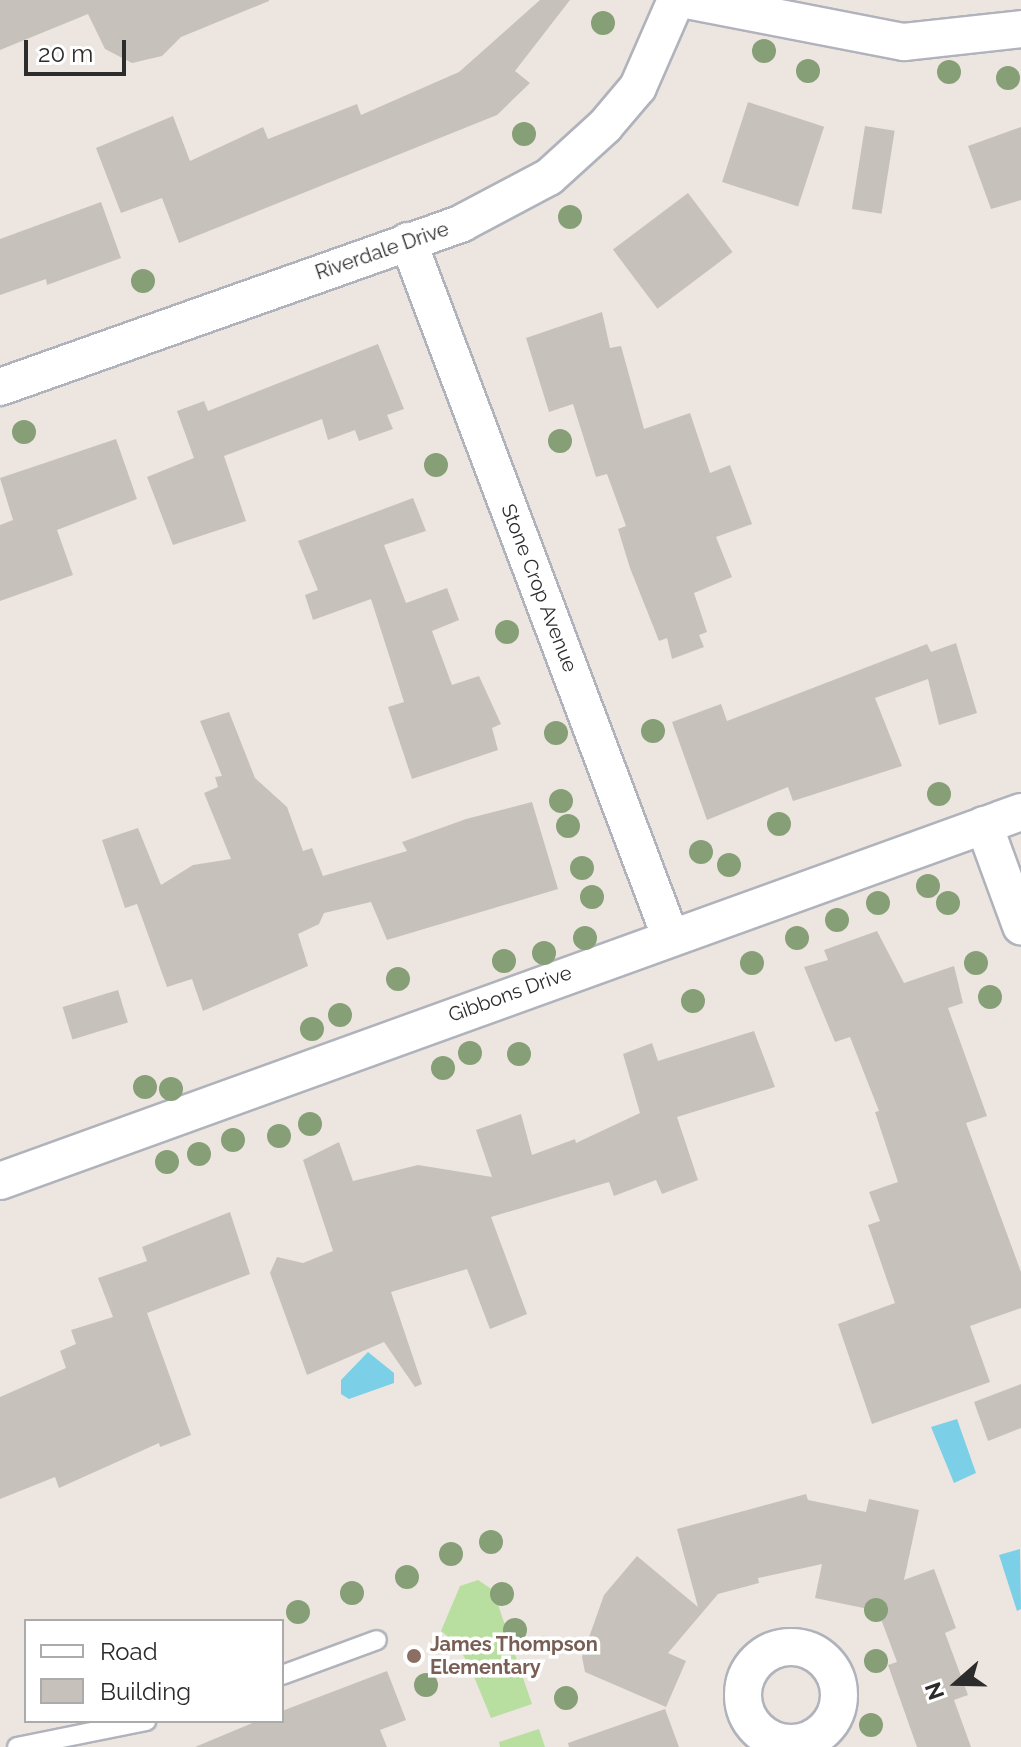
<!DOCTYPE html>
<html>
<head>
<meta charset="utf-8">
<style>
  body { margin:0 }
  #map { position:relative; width:1021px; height:1747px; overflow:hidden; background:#ede6e0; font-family:Raleway,sans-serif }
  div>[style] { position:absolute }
  .green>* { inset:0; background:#b9dfa0 }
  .water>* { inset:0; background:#7bd0e7 }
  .building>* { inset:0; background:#c6c1bb; transform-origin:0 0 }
  .roads { filter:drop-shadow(2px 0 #b0b3bb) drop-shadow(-2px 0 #b0b3bb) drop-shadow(0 2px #b0b3bb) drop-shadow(0 -2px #b0b3bb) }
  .lane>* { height:18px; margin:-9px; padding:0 9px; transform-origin:9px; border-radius:9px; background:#fff }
  .street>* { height:36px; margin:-18px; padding:0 18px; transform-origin:18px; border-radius:18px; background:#fff }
  .street>.ring { margin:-18px; padding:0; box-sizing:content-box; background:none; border:36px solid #fff; border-radius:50% }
  .trees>* { width:24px; height:24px; margin:-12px; border-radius:50%; background:#869f76 }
  .dots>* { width:22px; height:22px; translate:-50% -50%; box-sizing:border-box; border:4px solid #fff; border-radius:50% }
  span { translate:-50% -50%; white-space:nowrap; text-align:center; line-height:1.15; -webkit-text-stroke:7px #fff; paint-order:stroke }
  .street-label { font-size:20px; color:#2c2c2c }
  .education-label { font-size:20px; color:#785e54; font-weight:700 }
  .left { translate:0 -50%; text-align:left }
  .legend { position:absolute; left:24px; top:1619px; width:260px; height:104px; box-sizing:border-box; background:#fff; border:2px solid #ababab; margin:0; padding:10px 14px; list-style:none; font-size:24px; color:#2c2c2c }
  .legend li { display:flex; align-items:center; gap:16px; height:40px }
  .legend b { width:40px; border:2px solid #ababab }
  .north { position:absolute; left:917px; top:1643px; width:80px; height:80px; -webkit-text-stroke:6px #fff; paint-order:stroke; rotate:250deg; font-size:22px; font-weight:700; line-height:32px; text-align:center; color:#2c2c2c }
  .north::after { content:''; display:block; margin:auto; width:28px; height:36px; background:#2c2c2c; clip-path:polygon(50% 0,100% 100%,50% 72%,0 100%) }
  .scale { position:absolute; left:24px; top:40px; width:102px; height:36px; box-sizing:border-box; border:4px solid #2c2c2c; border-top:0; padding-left:10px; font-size:24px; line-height:28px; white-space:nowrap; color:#2c2c2c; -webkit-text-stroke:6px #fff; paint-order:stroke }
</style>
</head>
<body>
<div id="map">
  <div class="green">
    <div style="clip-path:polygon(478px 1580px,493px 1590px,532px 1704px,491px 1718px,470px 1667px,456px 1643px,441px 1631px,460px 1586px)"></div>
    <div style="clip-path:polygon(539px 1729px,545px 1747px,500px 1747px,499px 1742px)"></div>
  </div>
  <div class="water">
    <div style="clip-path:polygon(368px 1352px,394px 1373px,394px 1383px,349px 1399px,341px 1394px,341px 1380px)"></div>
    <div style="clip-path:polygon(957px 1419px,976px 1473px,954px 1483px,931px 1427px)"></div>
    <div style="clip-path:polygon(1020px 1549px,1021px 1609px,1017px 1611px,999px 1555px)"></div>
  </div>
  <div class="building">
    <div style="clip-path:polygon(0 0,269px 0,269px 1px,181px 37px,162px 56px,132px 63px,105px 49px,88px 14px,0 50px)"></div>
    <div style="clip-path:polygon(540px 0,570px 0,515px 71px,530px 83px,497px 115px,179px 243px,162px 198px,121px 213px,96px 148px,173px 116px,190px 161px,263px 127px,268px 139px,357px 104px,361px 115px,459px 72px)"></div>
    <div style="left:748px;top:102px;width:80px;height:84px;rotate:18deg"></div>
    <div style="left:865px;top:126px;width:30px;height:84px;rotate:9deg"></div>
    <div style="clip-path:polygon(1021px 127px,1021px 200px,991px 209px,968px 146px)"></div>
    <div style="left:688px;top:193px;width:74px;height:94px;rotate:53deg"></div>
    <div style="clip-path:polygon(101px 202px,121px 258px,47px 285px,46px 279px,0 295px,0 239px)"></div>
    <div style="clip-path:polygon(602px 312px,610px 348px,621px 346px,644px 429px,690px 413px,710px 473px,730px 465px,752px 524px,716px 537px,732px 577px,694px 593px,707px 632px,699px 635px,704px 647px,672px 659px,667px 638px,659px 641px,630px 568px,618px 529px,626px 526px,607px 474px,596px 477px,573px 404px,549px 412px,526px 338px)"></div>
    <div style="clip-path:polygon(378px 344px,404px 409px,387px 415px,393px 429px,359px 441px,355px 430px,328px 440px,322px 419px,224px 456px,246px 521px,173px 545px,147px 477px,194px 458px,177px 411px,204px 401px,208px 411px)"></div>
    <div style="clip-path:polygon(116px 439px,137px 499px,57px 530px,73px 575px,0 601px,0 525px,13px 520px,0 478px)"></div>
    <div style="clip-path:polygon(413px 498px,426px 531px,384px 545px,406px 603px,447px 588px,459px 620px,432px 631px,452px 685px,479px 676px,501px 724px,492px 728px,498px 750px,412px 779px,388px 707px,404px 702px,371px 599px,313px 620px,305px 595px,318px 590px,298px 541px)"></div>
    <div style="clip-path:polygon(956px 643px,977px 713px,939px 725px,928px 679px,875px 698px,902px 766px,793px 801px,788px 787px,707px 820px,672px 722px,721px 704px,727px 721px,927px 644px,931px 652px)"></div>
    <div style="clip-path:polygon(229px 712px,255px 778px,287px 807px,303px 851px,312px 848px,323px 876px,407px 851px,402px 842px,466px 819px,532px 802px,558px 889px,387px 940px,371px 902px,324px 913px,319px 924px,298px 934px,308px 966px,203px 1011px,192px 979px,167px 987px,137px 904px,125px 908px,102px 840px,138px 828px,161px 885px,193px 865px,231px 859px,204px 793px,218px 787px,215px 777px,222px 776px,200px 721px)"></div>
    <div style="clip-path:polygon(877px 931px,904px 983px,954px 966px,963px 1003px,948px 1008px,987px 1116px,966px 1123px,1021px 1272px,1021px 1308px,970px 1326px,990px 1382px,872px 1424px,838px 1324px,895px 1303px,868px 1225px,880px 1221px,869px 1192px,898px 1182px,875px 1112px,879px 1111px,850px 1037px,835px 1042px,804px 967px,828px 960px,824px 950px)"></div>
    <div style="left:118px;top:990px;width:34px;height:58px;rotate:73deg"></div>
    <div style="clip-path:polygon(754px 1031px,775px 1087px,677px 1117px,698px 1180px,662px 1194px,656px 1180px,614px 1196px,609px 1182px,491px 1217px,527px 1314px,490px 1329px,467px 1269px,391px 1292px,422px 1384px,415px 1387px,384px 1342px,307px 1375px,270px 1273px,277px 1257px,303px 1263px,333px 1251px,303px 1160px,339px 1142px,353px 1181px,418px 1165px,492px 1177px,476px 1130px,521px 1114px,532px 1155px,575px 1139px,576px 1143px,640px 1113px,623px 1054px,652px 1043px,658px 1061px)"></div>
    <div style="clip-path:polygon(230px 1212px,250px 1274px,147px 1313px,191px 1435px,160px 1447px,159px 1443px,59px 1488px,55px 1477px,0 1499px,0 1397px,66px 1368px,60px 1351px,76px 1344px,71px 1330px,113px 1317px,98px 1278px,147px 1261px,142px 1247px)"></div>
    <div style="clip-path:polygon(1021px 1384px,1021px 1428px,988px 1441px,974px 1402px)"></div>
    <div style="clip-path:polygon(806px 1494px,808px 1500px,866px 1512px,869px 1499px,919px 1510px,904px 1580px,934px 1569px,956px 1628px,945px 1633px,968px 1695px,954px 1700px,971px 1747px,917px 1747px,888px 1665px,897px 1662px,878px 1611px,815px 1598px,822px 1564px,758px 1578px,759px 1583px,718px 1594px,668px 1653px,686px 1661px,666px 1707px,585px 1672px,582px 1657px,604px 1595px,637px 1556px,698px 1607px,677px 1529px)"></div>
    <div style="clip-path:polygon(387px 1671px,406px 1720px,380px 1730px,387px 1747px,195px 1747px,257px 1721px,282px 1721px,282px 1711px)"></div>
    <div style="clip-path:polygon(665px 1709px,679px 1747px,569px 1747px,568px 1743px)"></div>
  </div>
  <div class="roads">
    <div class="lane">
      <div style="left:282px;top:1675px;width:101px;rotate:-20.2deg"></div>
      <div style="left:17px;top:1747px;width:132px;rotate:-11.4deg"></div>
    </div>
    <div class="street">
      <div style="left:687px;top:0;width:221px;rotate:11deg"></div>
      <div style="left:904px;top:42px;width:118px;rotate:-6.3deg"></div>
      <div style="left:408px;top:241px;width:743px;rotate:69.34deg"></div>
      <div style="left:0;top:387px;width:490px;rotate:-19.5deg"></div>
      <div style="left:462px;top:223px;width:98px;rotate:-27.9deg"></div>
      <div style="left:549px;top:177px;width:76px;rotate:-42.3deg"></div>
      <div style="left:605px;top:126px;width:51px;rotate:-49.8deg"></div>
      <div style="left:638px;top:87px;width:95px;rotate:-66.4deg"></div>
      <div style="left:984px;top:825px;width:108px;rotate:69.9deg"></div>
      <div style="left:0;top:1181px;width:1086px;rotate:-19.87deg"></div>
      <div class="ring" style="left:743px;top:1647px;width:60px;height:60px"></div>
    </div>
  </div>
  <div class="trees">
    <div style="left:603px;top:23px"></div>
    <div style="left:764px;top:51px"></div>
    <div style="left:808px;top:71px"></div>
    <div style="left:949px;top:72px"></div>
    <div style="left:1008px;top:78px"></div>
    <div style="left:524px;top:134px"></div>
    <div style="left:570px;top:217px"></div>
    <div style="left:143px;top:281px"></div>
    <div style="left:24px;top:432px"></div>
    <div style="left:560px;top:441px"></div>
    <div style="left:436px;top:465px"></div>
    <div style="left:507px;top:632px"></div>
    <div style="left:653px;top:731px"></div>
    <div style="left:556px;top:733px"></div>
    <div style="left:939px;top:794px"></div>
    <div style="left:561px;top:801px"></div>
    <div style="left:779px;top:824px"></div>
    <div style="left:568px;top:826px"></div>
    <div style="left:701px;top:852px"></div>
    <div style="left:729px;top:865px"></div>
    <div style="left:582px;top:868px"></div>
    <div style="left:928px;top:886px"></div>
    <div style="left:592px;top:897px"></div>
    <div style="left:878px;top:903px"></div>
    <div style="left:948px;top:903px"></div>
    <div style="left:837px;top:920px"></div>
    <div style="left:585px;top:938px"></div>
    <div style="left:797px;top:938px"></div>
    <div style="left:544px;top:953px"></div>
    <div style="left:504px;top:961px"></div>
    <div style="left:752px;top:963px"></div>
    <div style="left:976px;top:963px"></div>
    <div style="left:398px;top:979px"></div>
    <div style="left:990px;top:997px"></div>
    <div style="left:693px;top:1001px"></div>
    <div style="left:340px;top:1015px"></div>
    <div style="left:312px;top:1029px"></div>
    <div style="left:470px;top:1053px"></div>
    <div style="left:519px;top:1054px"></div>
    <div style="left:443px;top:1068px"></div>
    <div style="left:145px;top:1087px"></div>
    <div style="left:171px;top:1089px"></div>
    <div style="left:310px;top:1124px"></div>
    <div style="left:279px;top:1136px"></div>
    <div style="left:233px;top:1140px"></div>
    <div style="left:199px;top:1154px"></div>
    <div style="left:167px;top:1162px"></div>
    <div style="left:491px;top:1542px"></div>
    <div style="left:451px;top:1554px"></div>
    <div style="left:407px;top:1577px"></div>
    <div style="left:352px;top:1593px"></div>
    <div style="left:502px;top:1594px"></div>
    <div style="left:876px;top:1610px"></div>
    <div style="left:298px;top:1612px"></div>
    <div style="left:515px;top:1630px"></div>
    <div style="left:876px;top:1661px"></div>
    <div style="left:426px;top:1685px"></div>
    <div style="left:566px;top:1698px"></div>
    <div style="left:871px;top:1725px"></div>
  </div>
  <div class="dots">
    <div style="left:414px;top:1656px;background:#8d6e63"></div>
  </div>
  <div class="street-label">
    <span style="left:382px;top:251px;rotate:-19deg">Riverdale Drive</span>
    <span style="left:539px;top:588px;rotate:69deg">Stone Crop Avenue</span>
    <span style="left:510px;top:994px;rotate:-20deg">Gibbons Drive</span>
  </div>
  <div class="education-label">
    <span class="left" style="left:430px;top:1656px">James Thompson<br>Elementary</span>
  </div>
  <ul class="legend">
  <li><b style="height:10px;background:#fff"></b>Road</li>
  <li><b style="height:22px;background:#c6c1bb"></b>Building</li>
  </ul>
  <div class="north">N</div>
  <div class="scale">20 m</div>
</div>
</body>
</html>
